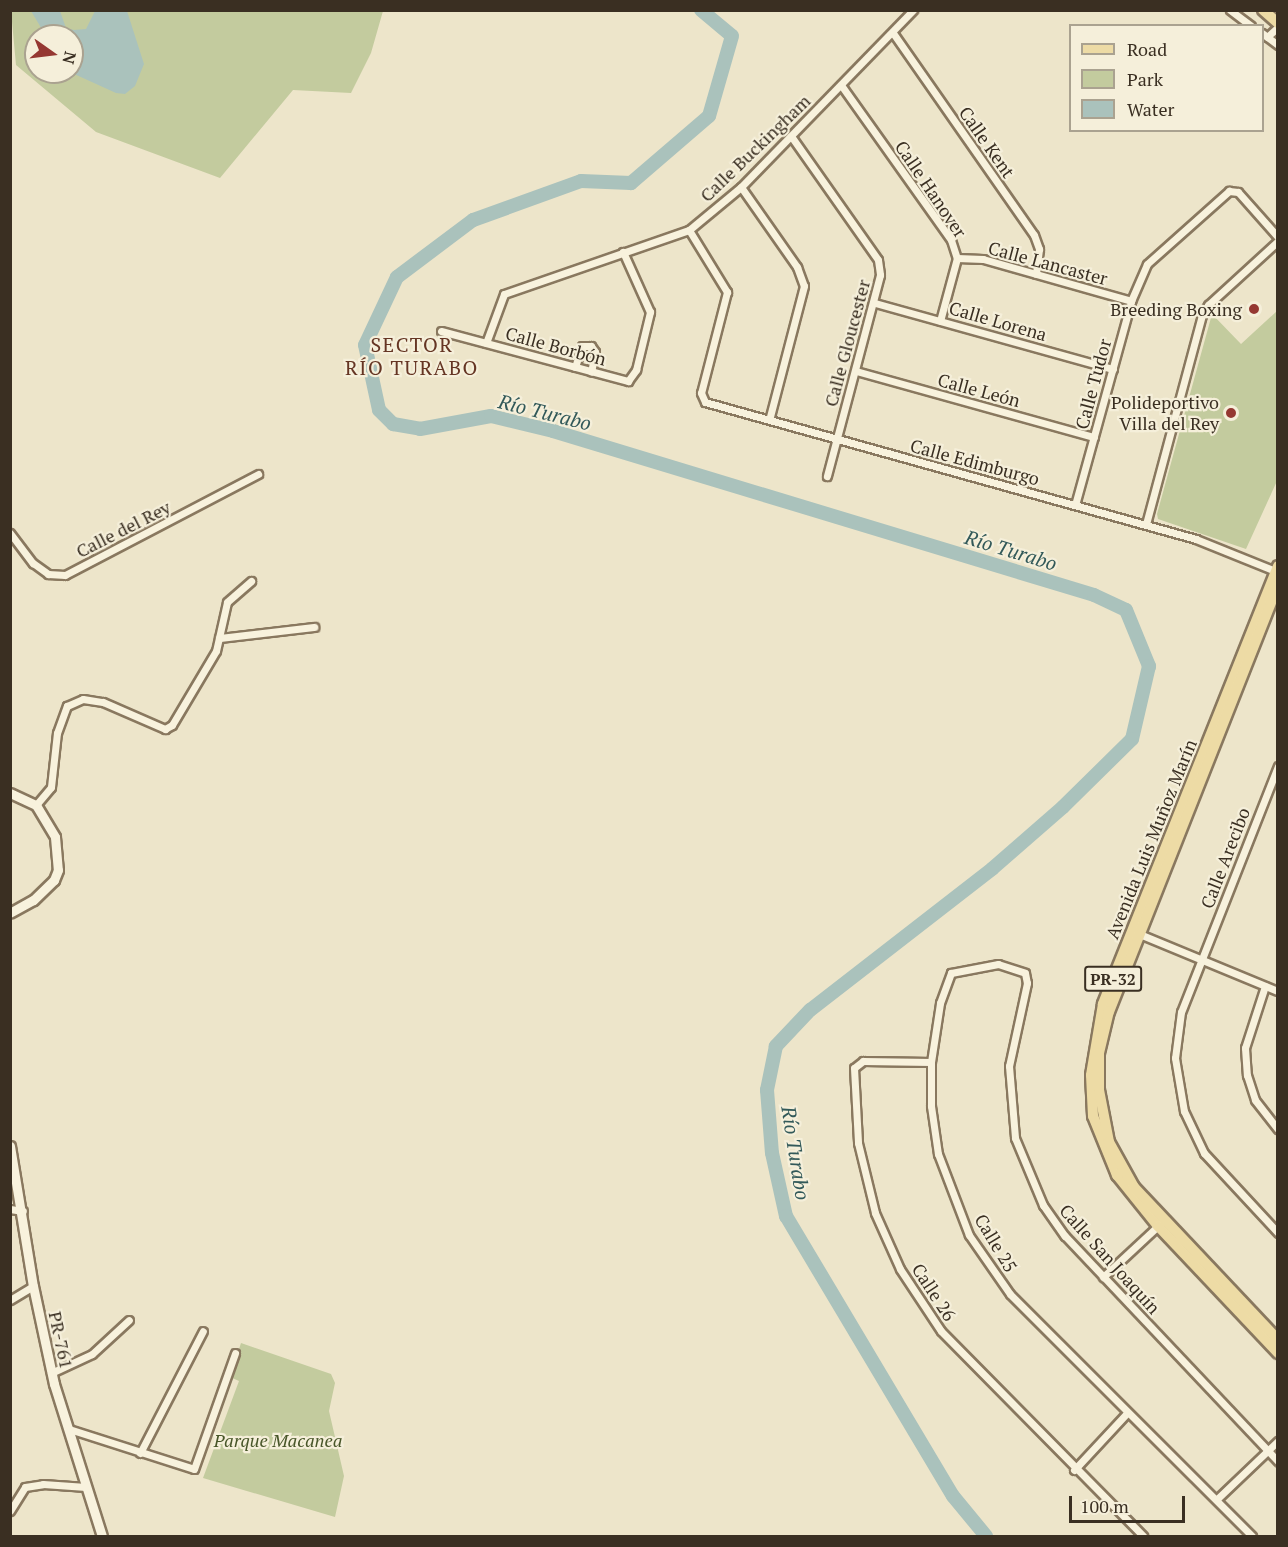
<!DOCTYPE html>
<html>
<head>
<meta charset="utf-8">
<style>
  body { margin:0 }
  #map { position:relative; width:1288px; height:1547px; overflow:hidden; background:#ede5ca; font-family:"PT Serif",serif }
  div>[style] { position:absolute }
  .green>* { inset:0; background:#c3cb9e }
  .water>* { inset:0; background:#aac2bc }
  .river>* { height:14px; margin:-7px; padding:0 7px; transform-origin:7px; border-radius:7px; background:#aac2bc }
  .roads { filter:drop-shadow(2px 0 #89785f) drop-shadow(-2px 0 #89785f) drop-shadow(0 2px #89785f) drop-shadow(0 -2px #89785f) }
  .street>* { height:7px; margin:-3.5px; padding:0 3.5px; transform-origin:3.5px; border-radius:3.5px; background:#f8f2dd }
  .secondary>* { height:9px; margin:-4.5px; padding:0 4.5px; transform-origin:4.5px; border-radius:4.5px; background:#f8f2dd }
  .primary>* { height:10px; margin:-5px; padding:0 5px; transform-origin:5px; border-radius:5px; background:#eddba5 }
  .dots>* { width:16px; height:16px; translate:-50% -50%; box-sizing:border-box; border:3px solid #f5efda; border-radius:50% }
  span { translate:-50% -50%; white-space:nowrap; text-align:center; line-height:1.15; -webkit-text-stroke:4.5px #f5efda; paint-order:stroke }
  .shield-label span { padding:2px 4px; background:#f5efda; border:2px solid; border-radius:4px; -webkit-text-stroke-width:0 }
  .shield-label { font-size:16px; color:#3a2f22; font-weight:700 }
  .street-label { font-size:18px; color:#3a2f22 }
  .poi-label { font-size:18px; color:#3a2f22 }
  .right { translate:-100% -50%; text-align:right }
  .park-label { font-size:18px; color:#485629; font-style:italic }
  .neighbourhood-label { font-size:20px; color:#653523; letter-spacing:1.5px }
  .water-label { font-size:20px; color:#325959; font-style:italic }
  .frame { position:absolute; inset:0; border:12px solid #3a2f22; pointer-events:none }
  .legend { position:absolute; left:1069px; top:24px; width:195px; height:108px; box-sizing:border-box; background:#f5efda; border:2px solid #aaa290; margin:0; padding:8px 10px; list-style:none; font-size:18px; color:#3a2f22 }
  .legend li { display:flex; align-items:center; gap:12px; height:30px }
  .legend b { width:30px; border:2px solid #aaa290 }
  .north { position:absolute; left:24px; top:24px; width:60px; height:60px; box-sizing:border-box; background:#f5efda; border:2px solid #aaa290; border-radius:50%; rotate:104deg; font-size:16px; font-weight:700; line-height:24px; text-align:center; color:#3a2f22 }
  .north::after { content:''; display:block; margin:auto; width:21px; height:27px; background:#953832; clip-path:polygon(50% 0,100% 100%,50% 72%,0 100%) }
  .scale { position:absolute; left:1069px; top:1496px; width:116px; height:27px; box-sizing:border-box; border:3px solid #3a2f22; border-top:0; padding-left:8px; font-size:18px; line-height:21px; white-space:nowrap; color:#3a2f22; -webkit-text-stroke:4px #f5efda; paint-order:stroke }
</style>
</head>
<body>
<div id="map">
  <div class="green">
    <div style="clip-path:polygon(evenodd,11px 11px,383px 11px,371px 53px,351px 93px,293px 90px,220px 178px,96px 132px,16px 65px,11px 11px,36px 36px,72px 36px,72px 72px,36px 72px,36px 36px)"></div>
    <div style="clip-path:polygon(1277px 311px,1277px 481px,1246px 549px,1158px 519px,1157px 514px,1212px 314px,1241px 344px)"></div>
    <div style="clip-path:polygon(241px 1343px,331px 1374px,335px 1383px,329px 1411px,344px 1476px,335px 1517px,203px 1478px,239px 1381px,230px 1377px)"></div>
  </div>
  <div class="water">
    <div style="clip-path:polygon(31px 11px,60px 11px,66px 28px,74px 30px,86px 29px,95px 11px,127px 11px,144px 64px,135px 86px,125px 94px,116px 93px,72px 73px,42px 76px,39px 72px,72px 72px,72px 36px,46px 36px)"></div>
  </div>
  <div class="river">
    <div style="left:701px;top:10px;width:40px;rotate:40deg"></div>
    <div style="left:732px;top:36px;width:83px;rotate:106deg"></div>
    <div style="left:709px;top:116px;width:103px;rotate:139.3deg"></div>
    <div style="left:631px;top:183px;width:50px;rotate:-177.7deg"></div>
    <div style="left:581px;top:181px;width:115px;rotate:160.1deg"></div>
    <div style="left:473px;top:220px;width:95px;rotate:143.1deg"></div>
    <div style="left:397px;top:277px;width:75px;rotate:115.2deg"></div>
    <div style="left:365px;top:345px;width:66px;rotate:77.8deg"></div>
    <div style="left:379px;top:410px;width:20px;rotate:45deg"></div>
    <div style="left:393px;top:424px;width:27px;rotate:10deg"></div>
    <div style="left:420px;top:429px;width:72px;rotate:-10.4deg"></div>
    <div style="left:491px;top:416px;width:64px;rotate:13.6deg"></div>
    <div style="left:553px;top:431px;width:565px;rotate:16.86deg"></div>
    <div style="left:1094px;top:595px;width:35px;rotate:25deg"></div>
    <div style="left:1126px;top:610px;width:61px;rotate:67.7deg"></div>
    <div style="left:1149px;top:666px;width:75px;rotate:103.1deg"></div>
    <div style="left:1132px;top:739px;width:97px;rotate:135.4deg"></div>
    <div style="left:1063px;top:807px;width:94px;rotate:138.9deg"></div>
    <div style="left:992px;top:869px;width:230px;rotate:142.2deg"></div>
    <div style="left:810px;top:1010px;width:50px;rotate:133.4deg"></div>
    <div style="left:776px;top:1046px;width:45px;rotate:101.6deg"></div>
    <div style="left:767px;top:1090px;width:63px;rotate:85.5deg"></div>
    <div style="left:772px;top:1153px;width:65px;rotate:77.5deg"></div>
    <div style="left:786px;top:1216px;width:326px;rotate:59.2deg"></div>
    <div style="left:953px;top:1496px;width:52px;rotate:50.5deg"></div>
  </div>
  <div class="roads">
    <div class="street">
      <div style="left:1230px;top:10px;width:26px;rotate:37deg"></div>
      <div style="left:893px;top:33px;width:246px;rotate:55.1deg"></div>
      <div style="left:1034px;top:235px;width:15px;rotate:70deg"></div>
      <div style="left:1039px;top:249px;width:25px;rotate:97deg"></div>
      <div style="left:1262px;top:33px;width:20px;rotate:37deg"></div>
      <div style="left:1267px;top:37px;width:15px;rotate:-42deg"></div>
      <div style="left:841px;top:85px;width:190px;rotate:54.6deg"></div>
      <div style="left:951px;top:240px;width:19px;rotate:72deg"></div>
      <div style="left:957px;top:258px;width:65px;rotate:105.1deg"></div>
      <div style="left:791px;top:136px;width:151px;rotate:54.9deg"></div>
      <div style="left:878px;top:260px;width:15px;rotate:82deg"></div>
      <div style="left:880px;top:275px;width:208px;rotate:104.8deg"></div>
      <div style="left:741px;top:187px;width:98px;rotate:55deg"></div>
      <div style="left:797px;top:267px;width:20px;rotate:70deg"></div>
      <div style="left:804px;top:286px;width:138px;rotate:104.6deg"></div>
      <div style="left:689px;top:230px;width:73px;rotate:58.5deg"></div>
      <div style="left:727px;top:292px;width:104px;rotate:104.4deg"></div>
      <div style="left:701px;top:393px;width:10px;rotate:66deg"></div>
      <div style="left:705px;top:402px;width:510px;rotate:15.59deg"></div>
      <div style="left:1196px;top:539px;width:88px;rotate:21.9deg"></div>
      <div style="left:957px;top:258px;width:26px;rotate:2deg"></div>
      <div style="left:983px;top:259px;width:154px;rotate:15.8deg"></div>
      <div style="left:875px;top:303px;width:247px;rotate:15.5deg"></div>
      <div style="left:441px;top:331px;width:194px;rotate:15deg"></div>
      <div style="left:628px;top:381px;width:14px;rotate:-54deg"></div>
      <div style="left:636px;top:370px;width:60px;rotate:-76.4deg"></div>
      <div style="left:650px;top:312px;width:66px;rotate:-114.2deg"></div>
      <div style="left:486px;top:343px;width:52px;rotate:-69.8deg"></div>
      <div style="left:504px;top:294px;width:196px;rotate:-19.1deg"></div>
      <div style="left:689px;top:230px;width:67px;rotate:-39.6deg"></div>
      <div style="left:741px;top:187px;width:247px;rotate:-45.8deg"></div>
      <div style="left:575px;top:367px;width:22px;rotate:-72deg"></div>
      <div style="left:582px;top:346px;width:9px"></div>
      <div style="left:591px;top:346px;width:7px;rotate:56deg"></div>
      <div style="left:595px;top:352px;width:20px;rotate:101deg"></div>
      <div style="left:856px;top:371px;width:247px;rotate:15.5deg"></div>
      <div style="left:1075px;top:505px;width:212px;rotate:-74.6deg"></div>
      <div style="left:1131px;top:301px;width:40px;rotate:-66.6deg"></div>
      <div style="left:1147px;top:264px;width:110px;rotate:-41.7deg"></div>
      <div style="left:1229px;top:191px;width:9px;rotate:6deg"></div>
      <div style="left:1238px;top:192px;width:60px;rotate:48.4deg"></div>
      <div style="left:1146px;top:524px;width:216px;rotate:-75deg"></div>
      <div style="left:1202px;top:315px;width:12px;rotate:-59deg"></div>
      <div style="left:1208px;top:305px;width:95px;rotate:-42.4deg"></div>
      <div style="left:10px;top:533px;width:38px;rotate:53deg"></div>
      <div style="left:33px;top:563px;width:19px;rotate:36deg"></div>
      <div style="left:48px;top:574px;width:17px;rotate:3deg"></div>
      <div style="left:65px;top:575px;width:218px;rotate:-27.6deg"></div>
      <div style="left:219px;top:638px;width:96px;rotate:-6.6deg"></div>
      <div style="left:1278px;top:766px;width:264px;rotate:111.5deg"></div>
      <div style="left:1181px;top:1012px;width:46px;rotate:97.4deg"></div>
      <div style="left:1175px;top:1058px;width:54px;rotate:80.4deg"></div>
      <div style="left:1184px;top:1111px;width:47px;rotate:64.5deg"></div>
      <div style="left:1204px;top:1153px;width:109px;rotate:47.2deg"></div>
      <div style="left:36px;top:805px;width:23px;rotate:-50deg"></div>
      <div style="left:51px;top:787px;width:54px;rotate:-83.7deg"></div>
      <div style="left:57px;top:733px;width:29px;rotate:-70deg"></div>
      <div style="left:67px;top:706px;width:17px;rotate:-24deg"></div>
      <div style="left:83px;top:699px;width:20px;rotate:9deg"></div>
      <div style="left:103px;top:702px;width:68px;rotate:23.5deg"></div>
      <div style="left:165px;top:729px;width:8px;rotate:-30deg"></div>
      <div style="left:172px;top:725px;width:86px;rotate:-59.3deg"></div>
      <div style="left:216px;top:651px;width:50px;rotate:-77.3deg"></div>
      <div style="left:227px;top:602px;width:32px;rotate:-41deg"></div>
      <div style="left:1137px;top:933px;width:152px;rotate:22.4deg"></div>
      <div style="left:1265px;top:986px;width:65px;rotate:107.9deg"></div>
      <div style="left:1245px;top:1048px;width:27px;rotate:86deg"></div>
      <div style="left:1247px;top:1075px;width:26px;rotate:72deg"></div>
      <div style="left:1255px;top:1100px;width:37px;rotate:52deg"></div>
      <div style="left:931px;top:1062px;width:68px;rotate:-179.2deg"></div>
      <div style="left:863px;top:1061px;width:11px;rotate:142deg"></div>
      <div style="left:854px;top:1068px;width:75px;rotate:86.9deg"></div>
      <div style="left:858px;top:1143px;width:72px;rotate:76.3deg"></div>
      <div style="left:875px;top:1213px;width:61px;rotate:65.9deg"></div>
      <div style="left:900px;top:1269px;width:74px;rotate:56.5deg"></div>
      <div style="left:941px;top:1331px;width:288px;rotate:45.4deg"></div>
      <div style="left:10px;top:1209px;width:13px;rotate:9deg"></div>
      <div style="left:1103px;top:1277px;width:78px;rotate:-42.9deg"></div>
      <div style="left:10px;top:1300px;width:27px;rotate:-31deg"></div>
      <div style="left:51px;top:1373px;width:45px;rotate:-24.9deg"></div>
      <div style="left:92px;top:1354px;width:50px;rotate:-42.6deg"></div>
      <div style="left:69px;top:1429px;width:131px;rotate:17.7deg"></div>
      <div style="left:194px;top:1469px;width:123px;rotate:-70.5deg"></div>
      <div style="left:140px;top:1453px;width:137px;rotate:-62.7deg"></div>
      <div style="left:1074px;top:1470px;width:76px;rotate:-47.1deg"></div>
      <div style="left:1217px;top:1499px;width:84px;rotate:-43.6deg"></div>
      <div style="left:10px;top:1511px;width:28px;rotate:-58deg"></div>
      <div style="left:25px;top:1487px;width:18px;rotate:-9deg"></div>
      <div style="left:43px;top:1484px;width:43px;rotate:4deg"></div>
      <div style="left:1252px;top:1536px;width:342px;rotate:-135deg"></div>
      <div style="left:1010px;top:1294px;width:72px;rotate:-124.8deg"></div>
      <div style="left:969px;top:1235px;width:87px;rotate:-110.9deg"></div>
      <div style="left:938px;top:1154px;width:49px;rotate:-98.3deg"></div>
      <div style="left:931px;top:1106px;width:44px;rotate:-90deg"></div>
      <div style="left:931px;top:1062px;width:60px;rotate:-81.3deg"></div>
      <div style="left:940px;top:1003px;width:32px;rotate:-70deg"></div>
      <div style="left:951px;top:973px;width:48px;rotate:-10.8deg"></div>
      <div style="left:998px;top:964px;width:28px;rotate:18deg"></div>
      <div style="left:1025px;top:973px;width:10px;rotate:79deg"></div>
      <div style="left:1027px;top:983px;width:85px;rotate:102.2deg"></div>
      <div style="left:1009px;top:1066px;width:72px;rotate:85.2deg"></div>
      <div style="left:1015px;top:1138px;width:73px;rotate:67.3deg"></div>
      <div style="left:1043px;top:1205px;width:38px;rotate:55deg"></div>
      <div style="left:1065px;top:1236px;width:310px;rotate:46.6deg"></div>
    </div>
    <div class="secondary">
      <div style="left:10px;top:793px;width:29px;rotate:25deg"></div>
      <div style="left:36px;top:805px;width:37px;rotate:59deg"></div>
      <div style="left:55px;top:837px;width:33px;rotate:85deg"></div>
      <div style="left:58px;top:870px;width:11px;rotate:112deg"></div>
      <div style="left:54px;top:880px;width:29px;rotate:136deg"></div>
      <div style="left:33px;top:900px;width:26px;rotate:151deg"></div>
      <div style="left:10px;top:1146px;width:142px;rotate:80.7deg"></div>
      <div style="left:33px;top:1286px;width:100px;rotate:77.9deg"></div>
      <div style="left:54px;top:1384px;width:159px;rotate:72.5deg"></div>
    </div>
    <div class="primary">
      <div style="left:1263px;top:10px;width:20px;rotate:41deg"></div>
      <div style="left:1278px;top:566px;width:472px;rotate:111.8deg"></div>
      <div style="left:1103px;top:1004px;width:72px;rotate:99.6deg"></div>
      <div style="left:1091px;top:1075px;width:41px;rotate:87.2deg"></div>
      <div style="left:1093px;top:1116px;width:64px;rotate:67.9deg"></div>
      <div style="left:1117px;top:1175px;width:65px;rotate:51.2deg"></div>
      <div style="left:1158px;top:1226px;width:175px;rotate:46.6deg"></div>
      <div style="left:1278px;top:585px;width:458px;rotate:111.6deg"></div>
      <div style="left:1109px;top:1011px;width:43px;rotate:103.4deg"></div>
      <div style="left:1099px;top:1053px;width:37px;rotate:90deg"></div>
      <div style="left:1099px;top:1090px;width:53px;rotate:79.1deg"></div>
      <div style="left:1109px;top:1142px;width:51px;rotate:60.9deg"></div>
      <div style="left:1134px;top:1187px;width:210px;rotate:46.7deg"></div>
    </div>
  </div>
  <div class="dots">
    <div style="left:1254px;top:309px;background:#953832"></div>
    <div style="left:1231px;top:413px;background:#953832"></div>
  </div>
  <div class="shield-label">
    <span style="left:1113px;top:979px">PR-32</span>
  </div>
  <div class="street-label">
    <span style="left:987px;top:142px;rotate:55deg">Calle Kent</span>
    <span style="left:755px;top:148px;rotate:-44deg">Calle Buckingham</span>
    <span style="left:931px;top:189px;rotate:56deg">Calle Hanover</span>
    <span style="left:1048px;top:263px;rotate:15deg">Calle Lancaster</span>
    <span style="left:998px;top:321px;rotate:16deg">Calle Lorena</span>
    <span style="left:847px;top:343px;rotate:-75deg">Calle Gloucester</span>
    <span style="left:556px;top:346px;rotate:15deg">Calle Borbón</span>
    <span style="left:1093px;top:384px;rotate:-75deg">Calle Tudor</span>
    <span style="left:979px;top:390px;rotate:15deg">Calle León</span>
    <span style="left:975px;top:462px;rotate:15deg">Calle Edimburgo</span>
    <span style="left:123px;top:529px;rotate:-27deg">Calle del Rey</span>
    <span style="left:1151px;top:839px;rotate:-68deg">Avenida Luis Muñoz Marín</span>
    <span style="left:1225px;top:858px;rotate:-69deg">Calle Arecibo</span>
    <span style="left:996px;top:1243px;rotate:59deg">Calle 25</span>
    <span style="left:1110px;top:1259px;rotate:48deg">Calle San Joaquín</span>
    <span style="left:934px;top:1292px;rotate:57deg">Calle 26</span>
    <span style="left:61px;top:1340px;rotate:78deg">PR-761</span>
  </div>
  <div class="poi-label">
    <span class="right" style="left:1242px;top:309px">Breeding Boxing</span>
    <span class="right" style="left:1219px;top:413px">Polideportivo<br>Villa del Rey</span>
  </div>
  <div class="park-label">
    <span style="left:278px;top:1440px">Parque Macanea</span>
  </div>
  <div class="neighbourhood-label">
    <span style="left:412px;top:356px">SECTOR<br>RÍO TURABO</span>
  </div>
  <div class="water-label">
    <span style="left:545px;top:412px;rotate:14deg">Río Turabo</span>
    <span style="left:1011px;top:550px;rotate:17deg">Río Turabo</span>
    <span style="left:796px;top:1153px;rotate:81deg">Río Turabo</span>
  </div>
  <div class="frame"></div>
  <ul class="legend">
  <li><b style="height:8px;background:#eddba5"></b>Road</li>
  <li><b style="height:16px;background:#c3cb9e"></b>Park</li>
  <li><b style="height:16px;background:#aac2bc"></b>Water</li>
  </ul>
  <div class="north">N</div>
  <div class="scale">100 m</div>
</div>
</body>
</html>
